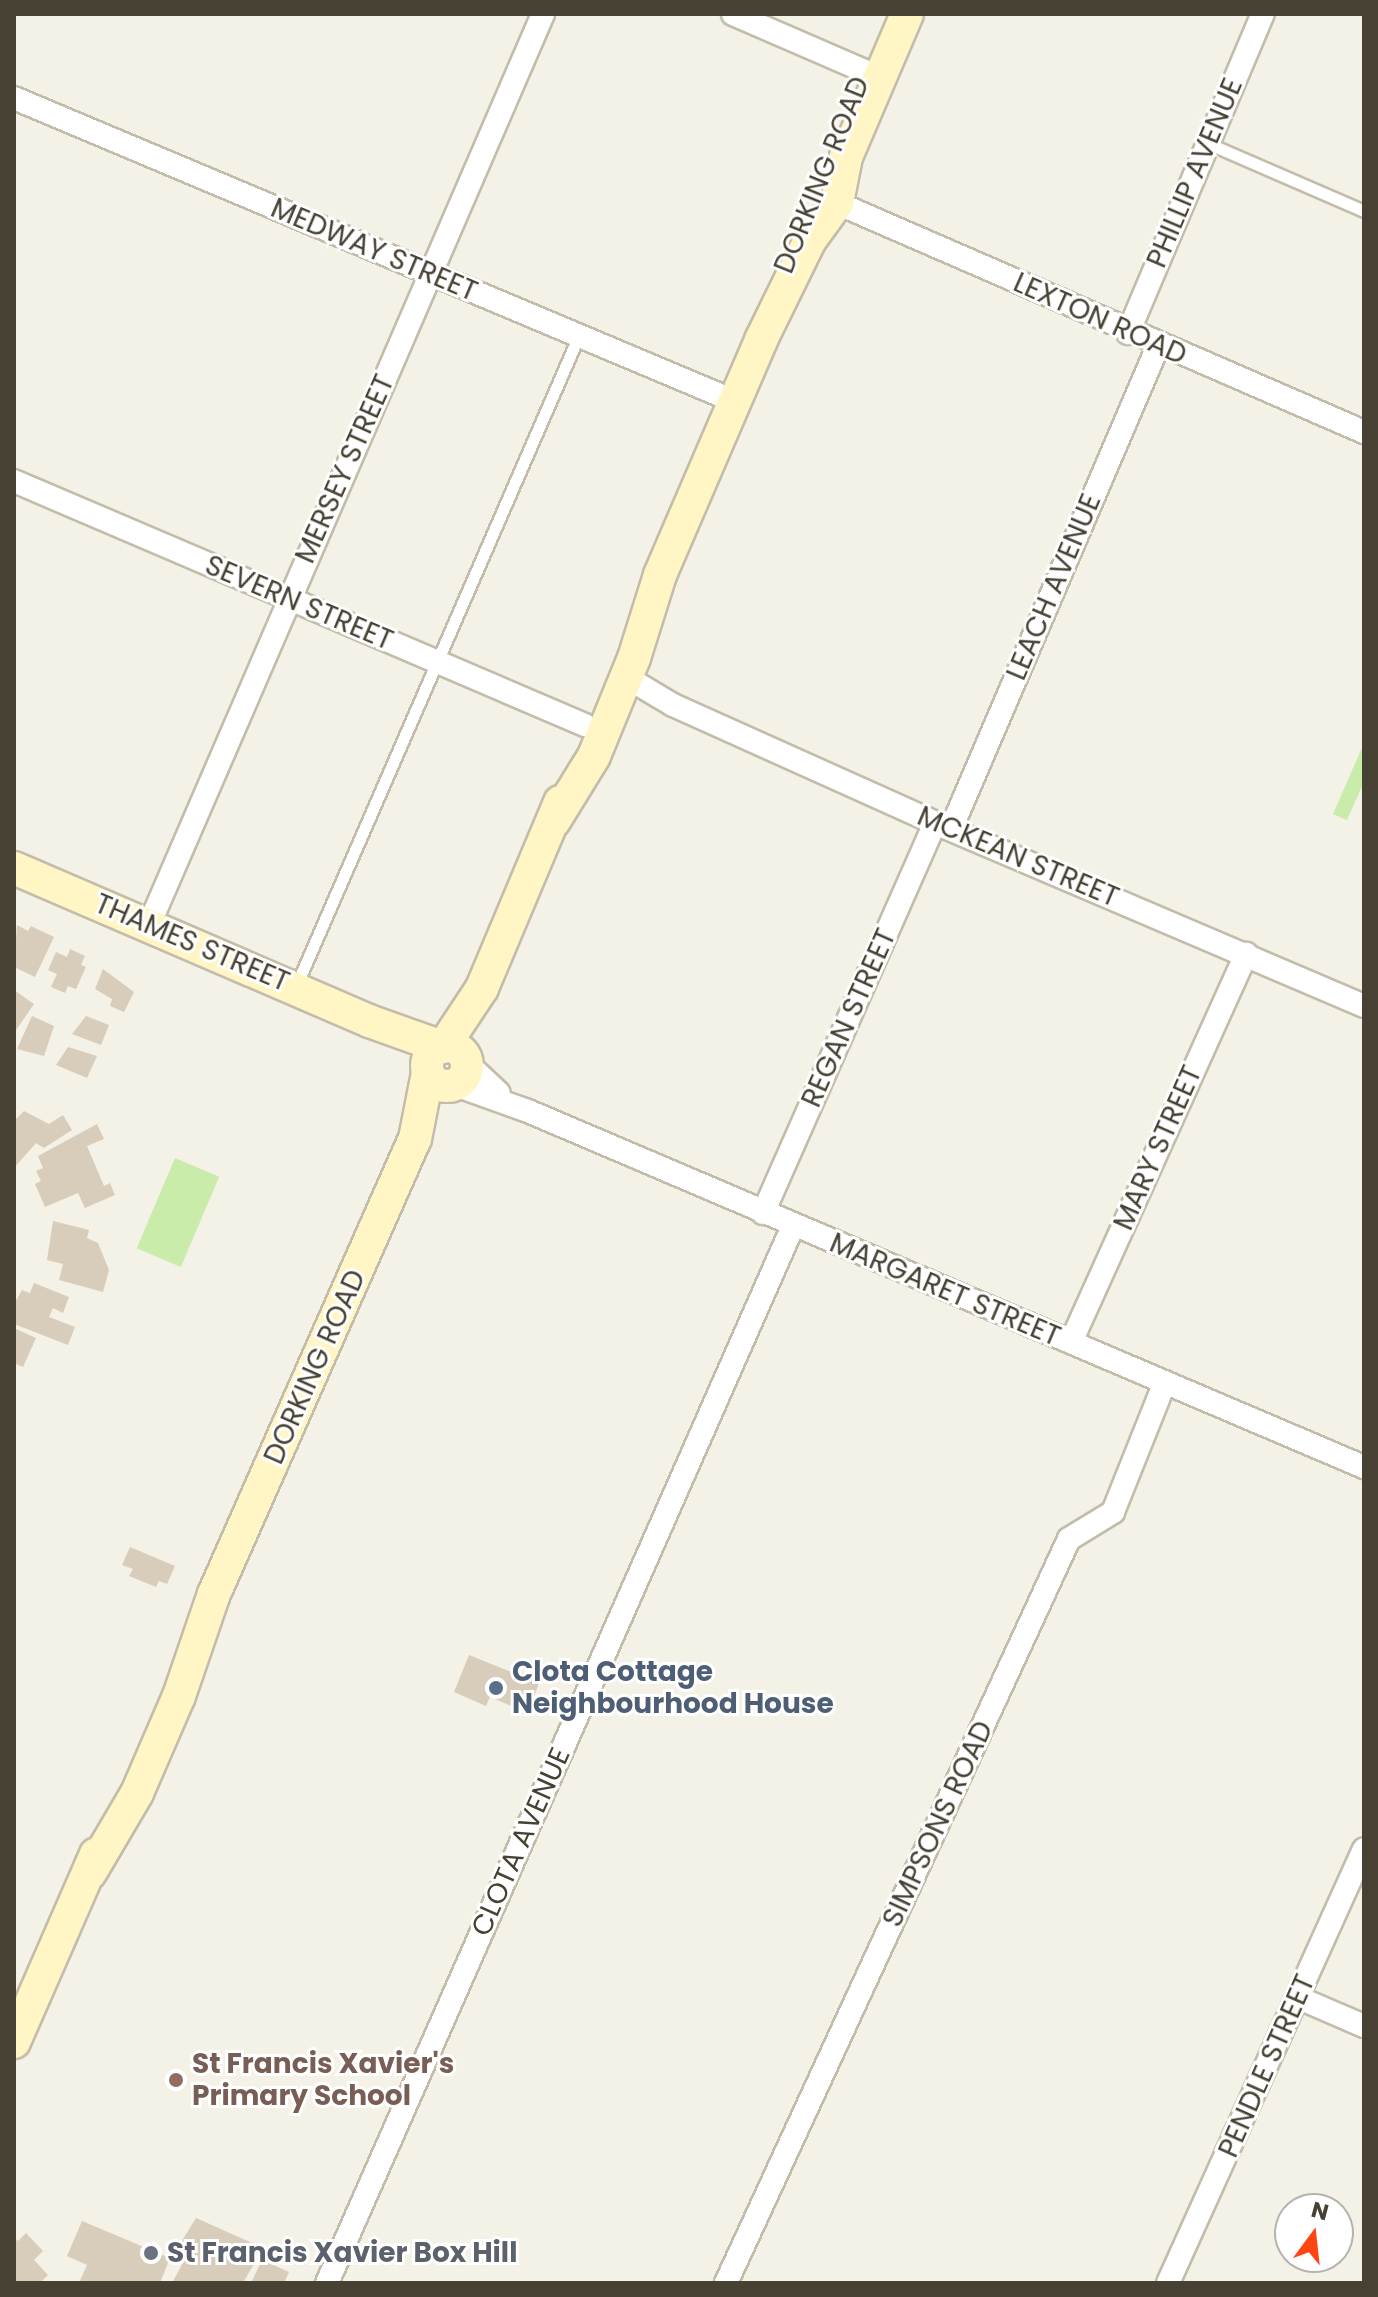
<!DOCTYPE html>
<html>
<head>
<meta charset="utf-8">
<style>
  body { margin:0 }
  #map { position:relative; width:1378px; height:2297px; overflow:hidden; background:#f4f1e6; font-family:Poppins,sans-serif }
  div>[style] { position:absolute }
  .green>* { inset:0; background:#caecab; transform-origin:0 0 }
  .building>* { inset:0; background:#d7cdba }
  .roads { filter:drop-shadow(2px 0 #c3bcaa) drop-shadow(-2px 0 #c3bcaa) drop-shadow(0 2px #c3bcaa) drop-shadow(0 -2px #c3bcaa) }
  .lane>* { height:11px; margin:-5.5px; padding:0 5.5px; transform-origin:5.5px; border-radius:5.5px; background:#fff }
  .street>* { height:22px; margin:-11px; padding:0 11px; transform-origin:11px; border-radius:11px; background:#fff }
  .secondary>* { height:32px; margin:-16px; padding:0 16px; transform-origin:16px; border-radius:16px; background:#fff5c5 }
  .secondary>.ring { margin:-16px; padding:0; box-sizing:content-box; background:none; border:32px solid #fff5c5; border-radius:50% }
  .dots>* { width:22px; height:22px; translate:-50% -50%; box-sizing:border-box; border:4px solid #fff; border-radius:50% }
  span { translate:-50% -50%; white-space:nowrap; text-align:center; line-height:1.15; -webkit-text-stroke:6px #fff; paint-order:stroke }
  .street-label { font-size:28px; color:#474134 }
  .service-label { font-size:28px; color:#4e5e75; font-weight:700 }
  .left { translate:0 -50%; text-align:left }
  .education-label { font-size:28px; color:#785e54; font-weight:700 }
  .worship-label { font-size:28px; color:#5b616d; font-weight:700 }
  .frame { position:absolute; inset:0; border:16px solid #474134; pointer-events:none }
  .north { position:absolute; left:1274px; top:2193px; width:80px; height:80px; box-sizing:border-box; background:#fff; border:2px solid #b5b3ae; border-radius:50%; rotate:15deg; font-size:22px; font-weight:700; line-height:32px; text-align:center; color:#474134 }
  .north::after { content:''; display:block; margin:auto; width:28px; height:36px; background:#ff4512; clip-path:polygon(50% 0,100% 100%,50% 72%,0 100%) }
</style>
</head>
<body>
<div id="map">
  <div class="green">
    <div style="clip-path:polygon(1364px 743px,1364px 782px,1347px 820px,1333px 814px)"></div>
    <div style="left:175px;top:1158px;width:48px;height:98px;rotate:23deg"></div>
  </div>
  <div class="building">
    <div style="clip-path:polygon(17px 925px,28px 931px,31px 926px,54px 937px,35px 977px,14px 967px)"></div>
    <div style="clip-path:polygon(70px 949px,85px 956px,81px 965px,86px 967px,76px 989px,68px 986px,65px 993px,51px 987px,57px 974px,48px 970px,56px 952px,67px 957px)"></div>
    <div style="clip-path:polygon(103px 969px,134px 992px,124px 1012px,110px 1006px,112px 999px,95px 989px)"></div>
    <div style="clip-path:polygon(14px 990px,34px 1004px,14px 1033px)"></div>
    <div style="clip-path:polygon(32px 1016px,54px 1026px,44px 1056px,17px 1049px)"></div>
    <div style="clip-path:polygon(86px 1016px,109px 1025px,101px 1045px,72px 1034px)"></div>
    <div style="clip-path:polygon(68px 1047px,97px 1056px,87px 1078px,56px 1065px)"></div>
    <div style="clip-path:polygon(24px 1111px,49px 1124px,63px 1115px,72px 1130px,44px 1148px,36px 1143px,14px 1168px,14px 1121px)"></div>
    <div style="clip-path:polygon(97px 1124px,104px 1139px,87px 1146px,104px 1186px,110px 1183px,115px 1195px,85px 1208px,78px 1193px,45px 1207px,35px 1184px,41px 1181px,36px 1171px,43px 1168px,38px 1156px)"></div>
    <div style="clip-path:polygon(53px 1221px,89px 1230px,87px 1238px,98px 1243px,109px 1270px,103px 1292px,59px 1280px,63px 1264px,47px 1260px)"></div>
    <div style="clip-path:polygon(34px 1283px,69px 1297px,63px 1313px,53px 1308px,49px 1317px,75px 1327px,68px 1345px,14px 1324px,14px 1304px,22px 1290px,30px 1293px)"></div>
    <div style="clip-path:polygon(14px 1328px,36px 1338px,23px 1367px,14px 1363px)"></div>
    <div style="clip-path:polygon(130px 1547px,175px 1566px,167px 1584px,159px 1581px,156px 1587px,129px 1576px,133px 1569px,122px 1565px)"></div>
    <div style="clip-path:polygon(469px 1655px,539px 1683px,528px 1713px,490px 1697px,486px 1706px,454px 1692px)"></div>
    <div style="clip-path:polygon(196px 2218px,263px 2248px,243px 2283px,172px 2283px,184px 2261px,180px 2244px)"></div>
    <div style="clip-path:polygon(82px 2221px,170px 2258px,160px 2283px,79px 2283px,87px 2265px,67px 2256px)"></div>
    <div style="clip-path:polygon(26px 2233px,43px 2251px,34px 2260px,48px 2275px,40px 2283px,14px 2283px,14px 2237px,18px 2241px)"></div>
    <div style="clip-path:polygon(262px 2260px,289px 2272px,284px 2283px,251px 2283px)"></div>
  </div>
  <div class="roads">
    <div class="lane">
      <div style="left:1207px;top:143px;width:171px;rotate:23.4deg"></div>
      <div style="left:296px;top:986px;width:710px;rotate:-66.5deg"></div>
    </div>
    <div class="street">
      <div style="left:733px;top:14px;width:144px;rotate:23.4deg"></div>
      <div style="left:14px;top:98px;width:781px;rotate:22.82deg"></div>
      <div style="left:837px;top:203px;width:575px;rotate:23.49deg"></div>
      <div style="left:1128px;top:333px;width:346px;rotate:-67.1deg"></div>
      <div style="left:14px;top:481px;width:621px;rotate:23.14deg"></div>
      <div style="left:626px;top:677px;width:55px;rotate:30.8deg"></div>
      <div style="left:673px;top:705px;width:287px;rotate:24.2deg"></div>
      <div style="left:935px;top:823px;width:466px;rotate:23.1deg"></div>
      <div style="left:951px;top:829px;width:525px;rotate:-66.8deg"></div>
      <div style="left:149px;top:925px;width:993px;rotate:-66.61deg"></div>
      <div style="left:468px;top:1064px;width:42px;rotate:43.1deg"></div>
      <div style="left:455px;top:1085px;width:77px;rotate:19.6deg"></div>
      <div style="left:528px;top:1111px;width:909px;rotate:23.07deg"></div>
      <div style="left:763px;top:1213px;width:426px;rotate:-66.2deg"></div>
      <div style="left:1071px;top:1342px;width:426px;rotate:-65.7deg"></div>
      <div style="left:1299px;top:1998px;width:71px;rotate:23.3deg"></div>
      <div style="left:327px;top:2283px;width:1155px;rotate:-66.21deg"></div>
      <div style="left:726px;top:2283px;width:819px;rotate:-65.25deg"></div>
      <div style="left:1069px;top:1539px;width:52px;rotate:-31.5deg"></div>
      <div style="left:1113px;top:1512px;width:140px;rotate:-68.2deg"></div>
      <div style="left:1168px;top:2283px;width:476px;rotate:-65.7deg"></div>
    </div>
    <div class="secondary">
      <div style="left:554px;top:821px;width:76px;rotate:-58.4deg"></div>
      <div style="left:594px;top:756px;width:106px;rotate:-67.8deg"></div>
      <div style="left:634px;top:658px;width:87px;rotate:-72.6deg"></div>
      <div style="left:660px;top:575px;width:256px;rotate:-66.7deg"></div>
      <div style="left:761px;top:340px;width:111px;rotate:-63.9deg"></div>
      <div style="left:810px;top:240px;width:46px;rotate:-53.9deg"></div>
      <div style="left:837px;top:203px;width:47px;rotate:-78.9deg"></div>
      <div style="left:846px;top:157px;width:155px;rotate:-66.9deg"></div>
      <div style="left:14px;top:868px;width:387px;rotate:23.3deg"></div>
      <div style="left:369px;top:1021px;width:77px;rotate:19.6deg"></div>
      <div class="ring" style="left:427px;top:1046px;width:8px;height:8px"></div>
      <div style="left:443px;top:1047px;width:71px;rotate:-56.5deg"></div>
      <div style="left:482px;top:988px;width:202px;rotate:-67.2deg"></div>
      <div style="left:90px;top:1873px;width:93px;rotate:-59.6deg"></div>
      <div style="left:137px;top:1793px;width:106px;rotate:-66.6deg"></div>
      <div style="left:179px;top:1696px;width:108px;rotate:-71.1deg"></div>
      <div style="left:214px;top:1594px;width:497px;rotate:-66.2deg"></div>
      <div style="left:415px;top:1139px;width:67px;rotate:-78.9deg"></div>
      <div style="left:14px;top:2042px;width:205px;rotate:-66.4deg"></div>
    </div>
  </div>
  <div class="dots">
    <div style="left:496px;top:1688px;background:#5c6f8a"></div>
    <div style="left:176px;top:2080px;background:#8d6e63"></div>
    <div style="left:151px;top:2253px;background:#6b7280"></div>
  </div>
  <div class="street-label">
    <span style="left:1195px;top:173px;rotate:-67deg">PHILLIP AVENUE</span>
    <span style="left:822px;top:175px;rotate:-68deg">DORKING ROAD</span>
    <span style="left:374px;top:250px;rotate:23deg">MEDWAY STREET</span>
    <span style="left:1100px;top:319px;rotate:24deg">LEXTON ROAD</span>
    <span style="left:345px;top:469px;rotate:-66deg">MERSEY STREET</span>
    <span style="left:1054px;top:587px;rotate:-67deg">LEACH AVENUE</span>
    <span style="left:299px;top:603px;rotate:23deg">SEVERN STREET</span>
    <span style="left:1018px;top:857px;rotate:23deg">MCKEAN STREET</span>
    <span style="left:192px;top:943px;rotate:23deg">THAMES STREET</span>
    <span style="left:849px;top:1018px;rotate:-66deg">REGAN STREET</span>
    <span style="left:1158px;top:1148px;rotate:-66deg">MARY STREET</span>
    <span style="left:945px;top:1290px;rotate:23deg">MARGARET STREET</span>
    <span style="left:315px;top:1367px;rotate:-66deg">DORKING ROAD</span>
    <span style="left:938px;top:1824px;rotate:-65deg">SIMPSONS ROAD</span>
    <span style="left:521px;top:1842px;rotate:-66deg">CLOTA AVENUE</span>
    <span style="left:1267px;top:2066px;rotate:-66deg">PENDLE STREET</span>
  </div>
  <div class="service-label">
    <span class="left" style="left:512px;top:1688px">Clota Cottage<br>Neighbourhood House</span>
  </div>
  <div class="education-label">
    <span class="left" style="left:192px;top:2080px">St Francis Xavier's<br>Primary School</span>
  </div>
  <div class="worship-label">
    <span class="left" style="left:167px;top:2253px">St Francis Xavier Box Hill</span>
  </div>
  <div class="frame"></div>
  <div class="north">N</div>
</div>
</body>
</html>
